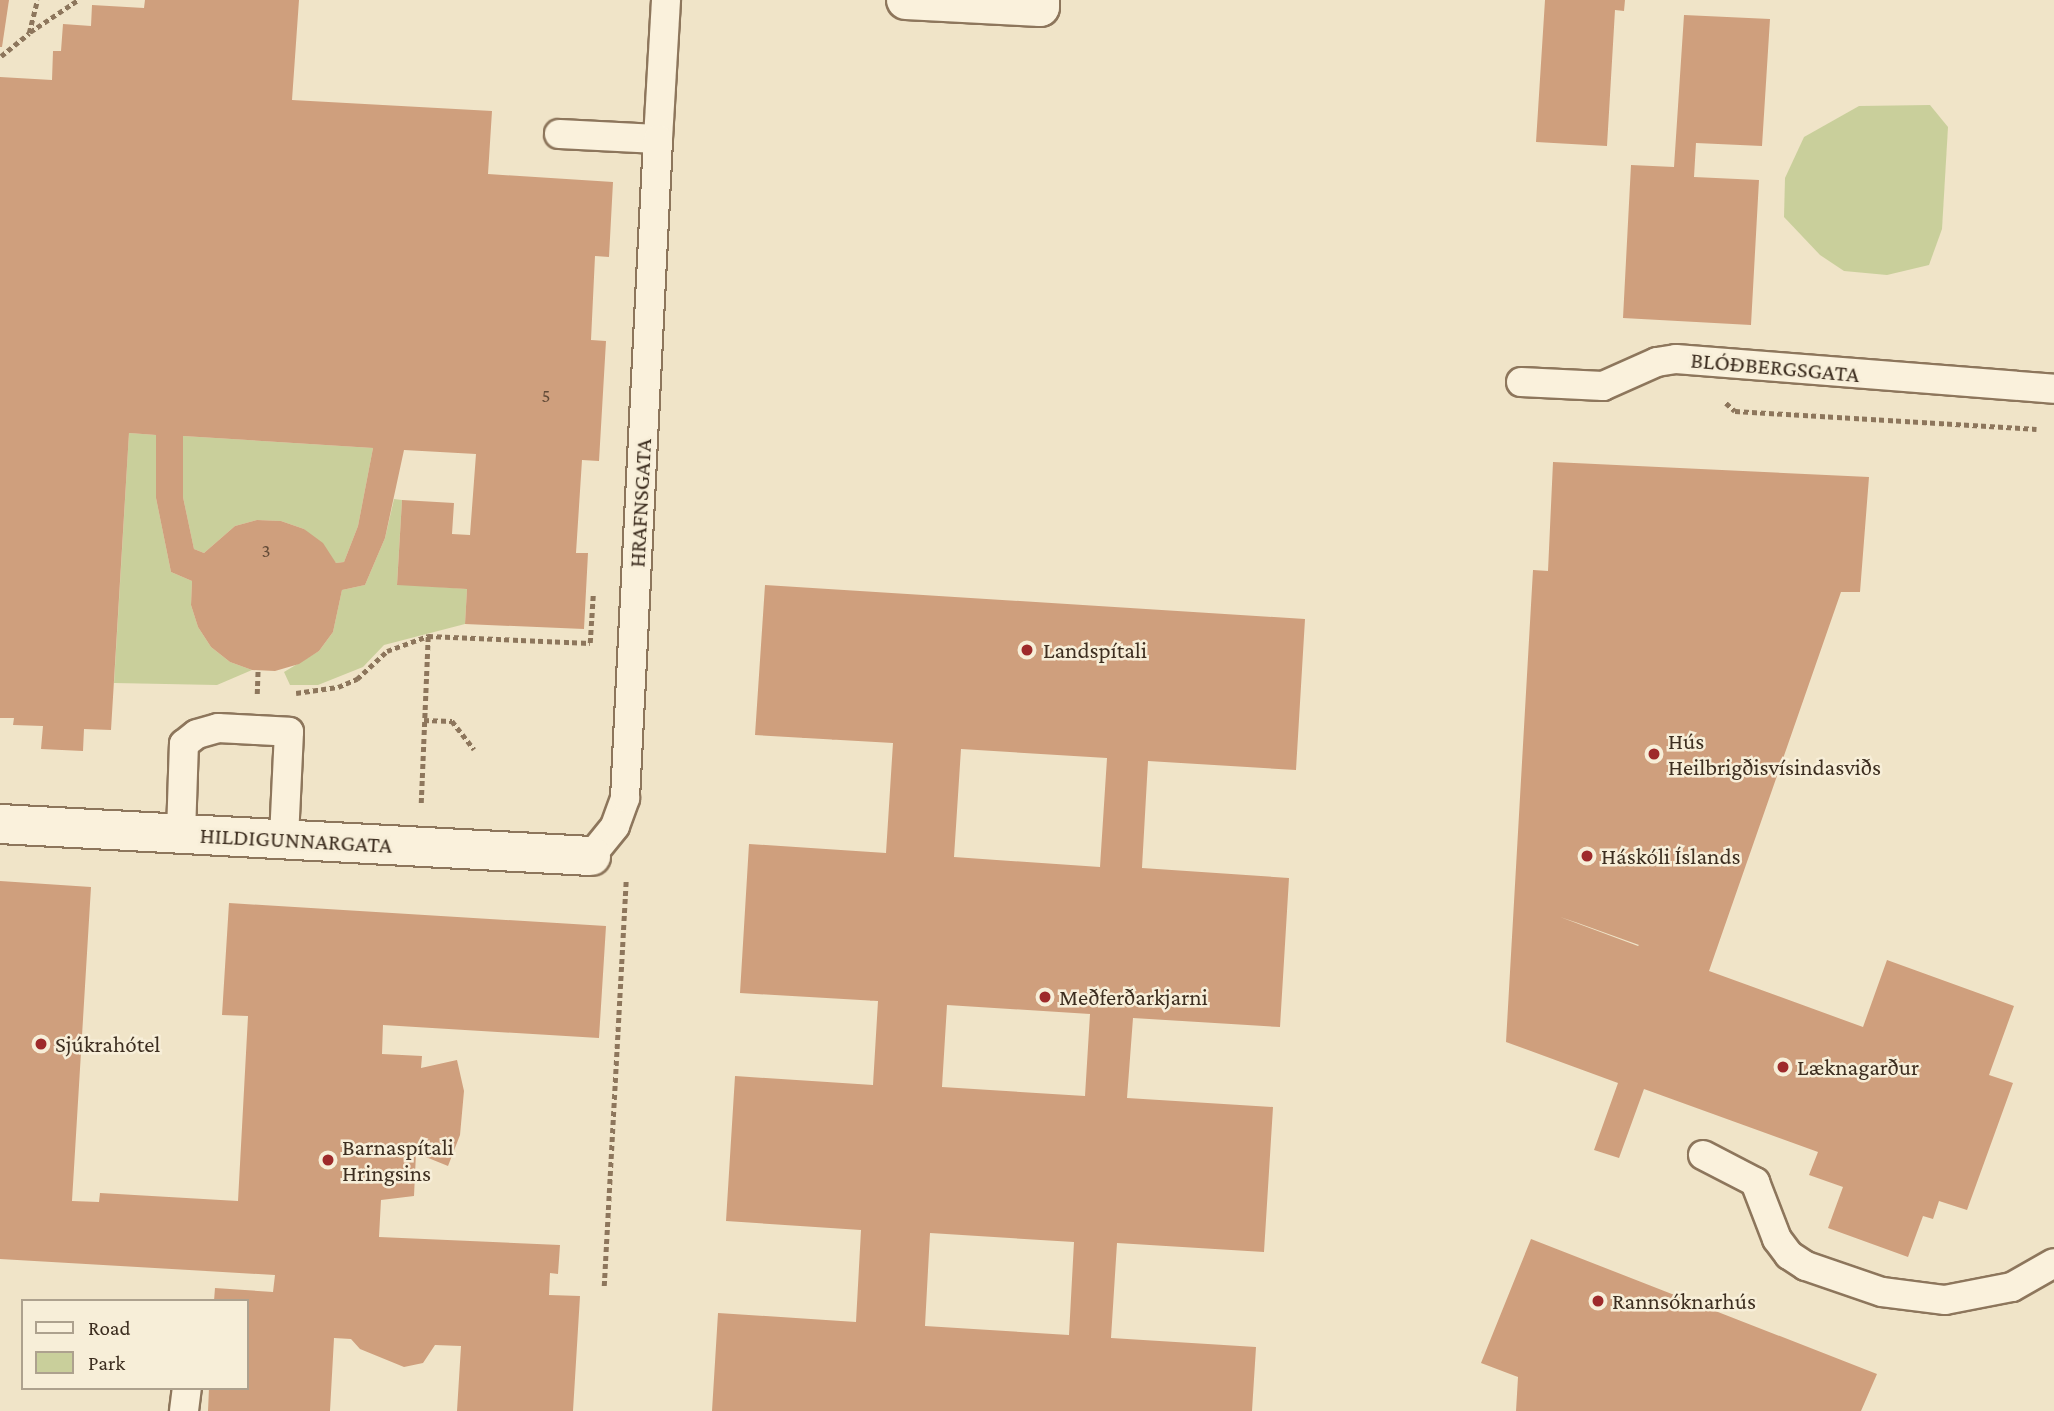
<!DOCTYPE html>
<html>
<head>
<meta charset="utf-8">
<style>
  body { margin:0 }
  #map { position:relative; width:2054px; height:1411px; overflow:hidden; background:#f0e4c8; font-family:"Crimson Pro",serif }
  div>[style] { position:absolute }
  .green>* { inset:0; background:#c9cf9b }
  .building>* { inset:0; background:#cf9f7d }
  .path>* { height:4.5px; margin-top:-2.25px; transform-origin:0; background:repeating-linear-gradient(90deg,#8d765c 0 5px,transparent 0 8.5px) }
  .roads { filter:drop-shadow(2px 0 #8d765c) drop-shadow(-2px 0 #8d765c) drop-shadow(0 2px #8d765c) drop-shadow(0 -2px #8d765c) }
  .lane>* { height:28px; margin:-14px; padding:0 14px; transform-origin:14px; border-radius:14px; background:#faf1dc }
  .street>* { height:38px; margin:-19px; padding:0 19px; transform-origin:19px; border-radius:19px; background:#faf1dc }
  .dots>* { width:19px; height:19px; translate:-50% -50%; box-sizing:border-box; border:4px solid #f7eed8; border-radius:50% }
  span { translate:-50% -50%; white-space:nowrap; text-align:center; line-height:1.15; -webkit-text-stroke:5px #f7eed8; paint-order:stroke }
  .number-label { font-size:19px; color:#624a37 }
  .number-label span { -webkit-text-stroke-width:0 }
  .street-label { font-size:23px; color:#3d2e20 }
  .poi-label { font-size:23px; color:#3d2e20 }
  .left { translate:0 -50%; text-align:left }
  .legend { position:absolute; left:21px; top:1299px; width:228px; height:91px; box-sizing:border-box; background:#f7eed8; border:2px solid #ada18e; margin:0; padding:9px 12px; list-style:none; font-size:21px; color:#3d2e20 }
  .legend li { display:flex; align-items:center; gap:14px; height:35px }
  .legend b { width:35px; border:2px solid #ada18e }
</style>
</head>
<body>
<div id="map">
  <div class="green">
    <div style="clip-path:polygon(1930px 105px,1948px 127px,1942px 229px,1929px 265px,1887px 275px,1844px 271px,1820px 255px,1784px 217px,1785px 178px,1804px 137px,1859px 106px)"></div>
    <div style="clip-path:polygon(129px 433px,156px 435px,156px 498px,171px 572px,192px 581px,191px 605px,198px 627px,211px 647px,230px 662px,252px 670px,217px 685px,114px 683px)"></div>
    <div style="clip-path:polygon(183px 436px,373px 448px,358px 526px,344px 562px,336px 563px,304px 529px,281px 521px,257px 520px,235px 526px,204px 553px,194px 549px,183px 497px)"></div>
    <div style="clip-path:polygon(394px 499px,402px 500px,397px 584px,467px 589px,465px 624px,384px 645px,363px 667px,318px 685px,290px 685px,284px 672px,319px 651px,333px 632px,342px 590px,365px 585px,385px 538px)"></div>
  </div>
  <div class="building">
    <div style="clip-path:polygon(0 0,9px 0,2px 47px,0 47px)"></div>
    <div style="clip-path:polygon(evenodd,145px 0,299px 0,292px 100px,492px 111px,488px 174px,613px 182px,609px 257px,595px 256px,591px 340px,606px 341px,599px 461px,582px 460px,576px 553px,588px 553px,584px 629px,465px 624px,467px 589px,397px 585px,402px 500px,454px 503px,452px 534px,470px 535px,476px 454px,404px 450px,385px 538px,365px 585px,342px 590px,333px 632px,319px 651px,299px 664px,275px 671px,252px 670px,230px 662px,211px 647px,198px 627px,191px 605px,192px 581px,171px 572px,156px 498px,156px 435px,129px 433px,111px 730px,84px 729px,83px 751px,41px 749px,43px 726px,13px 725px,14px 718px,0 718px,0 77px,52px 80px,53px 51px,61px 51px,63px 24px,91px 26px,92px 5px,144px 8px,145px 0,183px 436px,373px 448px,358px 526px,344px 562px,336px 563px,323px 543px,304px 529px,281px 521px,257px 520px,235px 526px,204px 553px,194px 549px,183px 497px,183px 436px)"></div>
    <div style="clip-path:polygon(1545px 0,1625px 0,1624px 11px,1615px 10px,1607px 146px,1536px 142px)"></div>
    <div style="clip-path:polygon(1684px 15px,1770px 19px,1762px 146px,1696px 143px,1694px 177px,1759px 180px,1751px 325px,1623px 318px,1631px 165px,1674px 167px)"></div>
    <div style="clip-path:polygon(evenodd,1553px 462px,1869px 477px,1860px 592px,1841px 592px,1709px 971px,1863px 1027px,1887px 960px,2014px 1006px,1989px 1075px,2013px 1083px,1967px 1210px,1939px 1201px,1933px 1219px,1923px 1216px,1908px 1257px,1828px 1228px,1843px 1187px,1809px 1175px,1818px 1152px,1644px 1089px,1619px 1158px,1594px 1150px,1618px 1083px,1506px 1042px,1533px 570px,1548px 571px,1553px 462px,1560px 917px,1578px 923px,1639px 945px,1638px 946px,1560px 917px)"></div>
    <div style="clip-path:polygon(evenodd,765px 585px,1305px 619px,1296px 770px,1148px 761px,1142px 868px,1289px 878px,1280px 1027px,1133px 1018px,1127px 1098px,1273px 1107px,1264px 1252px,1117px 1243px,1111px 1338px,1256px 1347px,1252px 1411px,712px 1411px,718px 1313px,856px 1322px,861px 1230px,726px 1221px,735px 1076px,873px 1085px,878px 1001px,740px 993px,749px 844px,886px 853px,893px 743px,755px 735px,765px 585px,961px 749px,1107px 758px,1100px 867px,954px 857px,961px 749px,765px 585px,947px 1005px,1090px 1014px,1085px 1096px,942px 1087px,947px 1005px,765px 585px,930px 1233px,1074px 1242px,1069px 1335px,925px 1326px,930px 1233px)"></div>
    <div style="clip-path:polygon(0 881px,91px 887px,72px 1201px,99px 1202px,100px 1193px,238px 1201px,248px 1016px,222px 1015px,229px 903px,606px 926px,599px 1038px,383px 1025px,382px 1054px,422px 1056px,421px 1068px,457px 1060px,464px 1091px,460px 1135px,448px 1166px,416px 1153px,414px 1196px,381px 1200px,379px 1237px,560px 1245px,558px 1274px,550px 1273px,549px 1295px,580px 1296px,573px 1411px,457px 1411px,461px 1346px,435px 1345px,423px 1363px,404px 1367px,360px 1349px,351px 1339px,334px 1338px,330px 1411px,208px 1411px,209px 1388px,247px 1388px,247px 1301px,214px 1301px,215px 1288px,273px 1292px,275px 1275px,0 1259px)"></div>
    <div style="clip-path:polygon(1531px 1239px,1877px 1374px,1861px 1411px,1516px 1411px,1518px 1377px,1481px 1363px)"></div>
  </div>
  <div class="path">
    <div style="left:30px;top:32px;width:58px;rotate:-33.7deg"></div>
    <div style="left:1px;top:56px;width:36px;rotate:-39deg"></div>
    <div style="left:29px;top:33px;width:34px;rotate:-76deg"></div>
    <div style="left:1726px;top:403px;width:12px;rotate:42deg"></div>
    <div style="left:1735px;top:411px;width:302px;rotate:3.4deg"></div>
    <div style="left:296px;top:693px;width:42px;rotate:-8.1deg"></div>
    <div style="left:338px;top:687px;width:21px;rotate:-23deg"></div>
    <div style="left:357px;top:679px;width:41px;rotate:-43deg"></div>
    <div style="left:387px;top:651px;width:44px;rotate:-20.1deg"></div>
    <div style="left:428px;top:636px;width:162px;rotate:2.5deg"></div>
    <div style="left:590px;top:643px;width:48px;rotate:-86.4deg"></div>
    <div style="left:257px;top:694px;width:24px;rotate:-88deg"></div>
    <div style="left:424px;top:720px;width:28px;rotate:2deg"></div>
    <div style="left:452px;top:721px;width:36px;rotate:52deg"></div>
    <div style="left:421px;top:803px;width:167px;rotate:-87.6deg"></div>
    <div style="left:604px;top:1286px;width:405px;rotate:-86.9deg"></div>
  </div>
  <div class="roads">
    <div class="lane">
      <div style="left:559px;top:134px;width:99px;rotate:2.9deg"></div>
      <div style="left:658px;top:139px;width:139px;rotate:-86.7deg"></div>
      <div style="left:1521px;top:382px;width:82px;rotate:2.8deg"></div>
      <div style="left:1603px;top:386px;width:59px;rotate:-24deg"></div>
      <div style="left:1657px;top:362px;width:19px;rotate:-9deg"></div>
      <div style="left:1676px;top:359px;width:379px;rotate:4.5deg"></div>
      <div style="left:181px;top:833px;width:89px;rotate:-88.1deg"></div>
      <div style="left:184px;top:744px;width:16px;rotate:-38deg"></div>
      <div style="left:197px;top:734px;width:22px;rotate:-16deg"></div>
      <div style="left:218px;top:728px;width:38px;rotate:3deg"></div>
      <div style="left:256px;top:730px;width:33px;rotate:3deg"></div>
      <div style="left:289px;top:732px;width:107px;rotate:92.7deg"></div>
      <div style="left:591px;top:856px;width:38px;rotate:-51deg"></div>
      <div style="left:615px;top:826px;width:30px;rotate:-70deg"></div>
      <div style="left:625px;top:798px;width:660px;rotate:-87.13deg"></div>
      <div style="left:1703px;top:1155px;width:59px;rotate:27.4deg"></div>
      <div style="left:1755px;top:1182px;width:61px;rotate:68.9deg"></div>
      <div style="left:1777px;top:1239px;width:20px;rotate:53deg"></div>
      <div style="left:1789px;top:1255px;width:20px;rotate:33deg"></div>
      <div style="left:1806px;top:1266px;width:80px;rotate:18.9deg"></div>
      <div style="left:1882px;top:1292px;width:64px;rotate:7.2deg"></div>
      <div style="left:1945px;top:1300px;width:68px;rotate:-11deg"></div>
      <div style="left:2012px;top:1287px;width:48px;rotate:-29.7deg"></div>
      <div style="left:184px;top:1411px;width:23px;rotate:-83deg"></div>
    </div>
    <div class="street">
      <div style="left:906px;top:0;width:134px;rotate:3deg"></div>
      <div style="left:1040px;top:7px;width:7px;rotate:-90deg"></div>
      <div style="left:0;top:824px;width:592px;rotate:3.1deg"></div>
    </div>
  </div>
  <div class="dots">
    <div style="left:1027px;top:650px;background:#9e2a2b"></div>
    <div style="left:1654px;top:754px;background:#9e2a2b"></div>
    <div style="left:1587px;top:856px;background:#9e2a2b"></div>
    <div style="left:1045px;top:997px;background:#9e2a2b"></div>
    <div style="left:41px;top:1044px;background:#9e2a2b"></div>
    <div style="left:1783px;top:1067px;background:#9e2a2b"></div>
    <div style="left:328px;top:1160px;background:#9e2a2b"></div>
    <div style="left:1598px;top:1301px;background:#9e2a2b"></div>
  </div>
  <div class="number-label">
    <span style="left:546px;top:396px">5</span>
    <span style="left:266px;top:551px">3</span>
  </div>
  <div class="street-label">
    <span style="left:1775px;top:367px;rotate:5deg">BLÓÐBERGSGATA</span>
    <span style="left:640px;top:503px;rotate:-87deg">HRAFNSGATA</span>
    <span style="left:296px;top:840px;rotate:3deg">HILDIGUNNARGATA</span>
  </div>
  <div class="poi-label">
    <span class="left" style="left:1043px;top:650px">Landspítali</span>
    <span class="left" style="left:1668px;top:754px">Hús<br>Heilbrigðisvísindasviðs</span>
    <span class="left" style="left:1601px;top:856px">Háskóli Íslands</span>
    <span class="left" style="left:1059px;top:997px">Meðferðarkjarni</span>
    <span class="left" style="left:55px;top:1044px">Sjúkrahótel</span>
    <span class="left" style="left:1797px;top:1067px">Læknagarður</span>
    <span class="left" style="left:342px;top:1160px">Barnaspítali<br>Hringsins</span>
    <span class="left" style="left:1612px;top:1301px">Rannsóknarhús</span>
  </div>
  <ul class="legend">
  <li><b style="height:9px;background:#faf1dc"></b>Road</li>
  <li><b style="height:19px;background:#c9cf9b"></b>Park</li>
  </ul>
</div>
</body>
</html>
